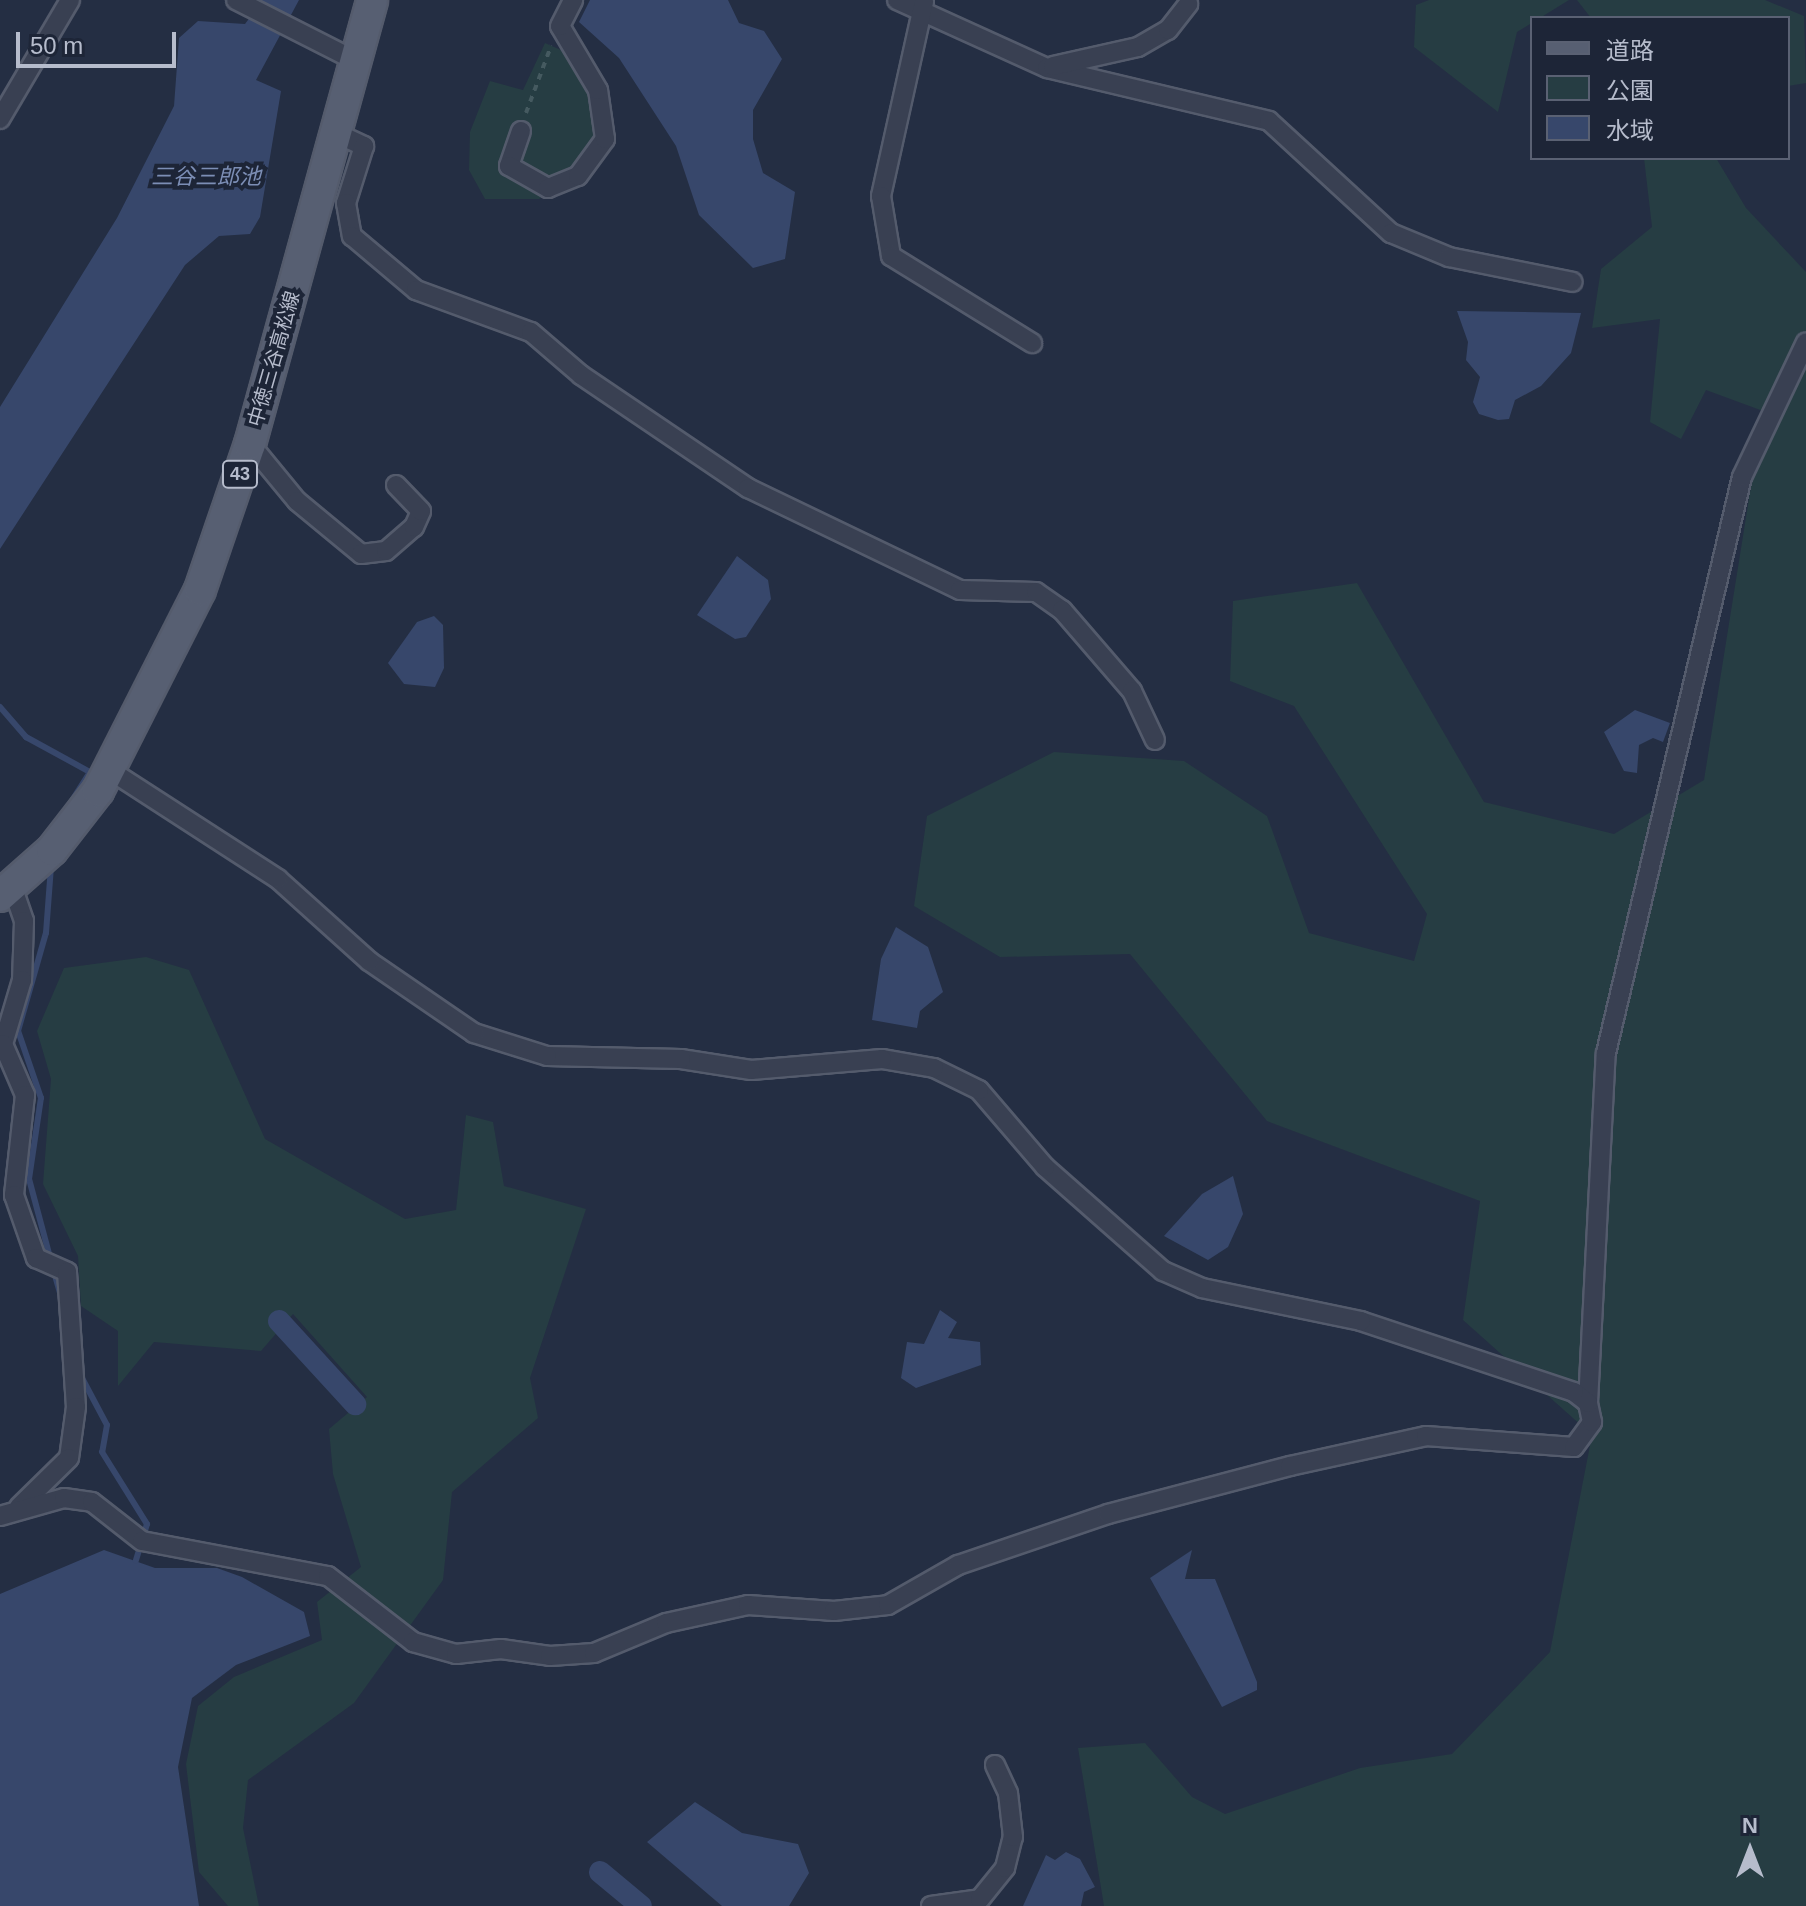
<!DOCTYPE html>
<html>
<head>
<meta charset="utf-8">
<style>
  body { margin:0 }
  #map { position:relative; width:1806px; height:1906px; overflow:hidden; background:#242e43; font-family:Helvetica,"Noto Sans JP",sans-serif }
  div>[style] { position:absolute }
  .green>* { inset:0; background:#263d43 }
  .water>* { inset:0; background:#37476b }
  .stream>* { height:6px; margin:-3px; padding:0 3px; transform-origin:3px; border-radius:3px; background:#37476b }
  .canal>* { height:22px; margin:-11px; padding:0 11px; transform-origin:11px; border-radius:11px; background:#37476b }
  .path>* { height:4px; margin-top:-2px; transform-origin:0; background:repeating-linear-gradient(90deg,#455a60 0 6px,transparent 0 12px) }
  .roads { filter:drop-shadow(2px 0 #545b6c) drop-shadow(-2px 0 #545b6c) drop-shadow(0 2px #545b6c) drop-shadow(0 -2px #545b6c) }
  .street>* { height:18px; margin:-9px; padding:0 9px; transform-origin:9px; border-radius:9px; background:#394052 }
  .primary>* { height:30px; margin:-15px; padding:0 15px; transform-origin:15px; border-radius:15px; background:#575f72 }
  span { translate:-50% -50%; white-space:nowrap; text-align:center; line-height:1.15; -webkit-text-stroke:8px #1d2537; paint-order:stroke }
  .shield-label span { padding:2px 6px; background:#1d2537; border:2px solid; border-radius:6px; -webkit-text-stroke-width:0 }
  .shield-label { font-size:18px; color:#b6bccc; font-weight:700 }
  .street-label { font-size:20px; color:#b6bccc }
  .water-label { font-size:22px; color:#7c8eb5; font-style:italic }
  .legend { position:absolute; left:1530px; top:16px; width:260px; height:144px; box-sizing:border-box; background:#1d2537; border:2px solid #5a6173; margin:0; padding:10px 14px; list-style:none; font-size:24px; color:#b6bccc }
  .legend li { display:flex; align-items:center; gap:16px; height:40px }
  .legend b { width:40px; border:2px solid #5a6173 }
  .north { position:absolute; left:1710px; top:1810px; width:80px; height:80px; -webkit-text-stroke:6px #1d2537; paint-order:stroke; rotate:0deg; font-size:22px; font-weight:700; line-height:32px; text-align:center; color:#b6bccc }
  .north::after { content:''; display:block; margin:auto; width:28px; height:36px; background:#b6bccc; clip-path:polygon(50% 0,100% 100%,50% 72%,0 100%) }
  .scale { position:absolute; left:16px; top:32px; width:160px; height:36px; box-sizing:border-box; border:4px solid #b6bccc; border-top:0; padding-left:10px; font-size:24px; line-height:28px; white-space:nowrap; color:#b6bccc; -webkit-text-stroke:6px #1d2537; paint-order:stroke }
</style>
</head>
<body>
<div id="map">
  <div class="green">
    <div style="clip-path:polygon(1429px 0,1569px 0,1517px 32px,1498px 112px,1414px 47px,1416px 5px)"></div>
    <div style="clip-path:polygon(1577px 0,1765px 0,1804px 16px,1806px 83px,1788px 86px,1788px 18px,1591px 18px)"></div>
    <div style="clip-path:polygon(545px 43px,570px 54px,606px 124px,570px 176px,539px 199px,485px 199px,469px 170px,470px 132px,490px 81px,523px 90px)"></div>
    <div style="clip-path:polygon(1644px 158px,1716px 158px,1746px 208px,1806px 272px,1806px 1906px,1104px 1906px,1078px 1748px,1145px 1743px,1192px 1797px,1225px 1814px,1360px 1768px,1452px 1754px,1550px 1652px,1592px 1435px,1463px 1320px,1480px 1201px,1267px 1121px,1130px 954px,1000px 957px,914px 906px,927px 816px,1054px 752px,1184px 761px,1267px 816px,1309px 933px,1414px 961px,1427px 914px,1294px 706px,1230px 681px,1233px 601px,1357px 583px,1484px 802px,1614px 834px,1704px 780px,1763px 411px,1706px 390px,1681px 439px,1650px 422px,1660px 319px,1592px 328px,1601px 269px,1652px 227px)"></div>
    <div style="clip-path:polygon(146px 957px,189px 970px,265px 1139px,405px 1219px,456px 1210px,466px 1115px,493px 1122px,504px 1186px,586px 1209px,530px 1378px,538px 1418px,452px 1492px,443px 1580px,354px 1703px,248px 1780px,243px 1828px,259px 1906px,228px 1906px,199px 1872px,186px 1764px,198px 1706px,234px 1677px,322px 1640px,317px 1602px,361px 1567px,333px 1474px,329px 1429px,367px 1397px,293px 1314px,261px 1351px,154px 1342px,118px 1386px,118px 1331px,81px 1306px,78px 1256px,43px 1184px,51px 1079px,37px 1031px,64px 968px)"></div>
  </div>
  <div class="water">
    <div style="clip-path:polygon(253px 0,299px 0,256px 80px,281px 91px,260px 217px,250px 234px,219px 236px,185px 265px,0 549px,0 407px,117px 218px,174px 106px,179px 38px,198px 21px,245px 24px,260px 4px)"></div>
    <div style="clip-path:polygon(590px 0,728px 0,739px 23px,764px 31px,782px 59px,753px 110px,753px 139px,763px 173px,795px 192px,785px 259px,753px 268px,699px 215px,676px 146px,619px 58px,579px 22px)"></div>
    <div style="clip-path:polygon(1457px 311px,1581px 313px,1571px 353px,1541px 386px,1515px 400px,1509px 419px,1498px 420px,1479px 414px,1473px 402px,1480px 377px,1466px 360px,1468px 342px)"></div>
    <div style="clip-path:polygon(737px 556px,768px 580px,771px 599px,746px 637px,735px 639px,697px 615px)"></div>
    <div style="clip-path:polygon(434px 616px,443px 625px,444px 668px,435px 687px,404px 684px,388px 663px,417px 622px)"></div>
    <div style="clip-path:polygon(1635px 710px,1670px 723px,1663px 742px,1653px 738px,1639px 745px,1637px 773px,1624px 771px,1604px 732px)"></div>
    <div style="clip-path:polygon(896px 927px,928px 947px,943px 992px,920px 1011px,917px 1028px,872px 1020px,881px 959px)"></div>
    <div style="clip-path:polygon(1233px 1176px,1243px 1214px,1228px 1247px,1208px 1260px,1164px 1236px,1202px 1194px)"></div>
    <div style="clip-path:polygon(940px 1310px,957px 1322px,948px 1338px,980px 1342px,981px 1365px,916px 1388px,901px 1378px,907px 1342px,924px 1344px)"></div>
    <div style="clip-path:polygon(104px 1550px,155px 1568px,217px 1568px,242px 1577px,304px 1612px,310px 1636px,236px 1665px,192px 1698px,178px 1767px,199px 1906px,0 1906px,0 1594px)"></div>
    <div style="clip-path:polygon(1192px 1550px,1185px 1579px,1215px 1579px,1257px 1682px,1257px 1690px,1222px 1707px,1150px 1578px)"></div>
    <div style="clip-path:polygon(695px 1802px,742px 1833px,798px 1844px,809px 1873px,789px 1906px,722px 1906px,647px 1842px)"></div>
    <div style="clip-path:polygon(1066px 1852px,1080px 1859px,1095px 1887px,1084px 1892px,1081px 1906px,1023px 1906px,1046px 1855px,1055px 1860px)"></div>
  </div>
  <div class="stream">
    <div style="left:0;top:707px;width:40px;rotate:49deg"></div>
    <div style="left:26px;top:737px;width:73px;rotate:28.7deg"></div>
    <div style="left:90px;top:772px;width:75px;rotate:122.4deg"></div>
    <div style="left:51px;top:1261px;width:85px;rotate:-105deg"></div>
    <div style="left:29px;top:1179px;width:82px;rotate:-81.6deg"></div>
    <div style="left:41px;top:1098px;width:71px;rotate:-108.9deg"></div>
    <div style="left:18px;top:1031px;width:102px;rotate:-74.1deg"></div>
    <div style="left:46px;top:933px;width:67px;rotate:-85.7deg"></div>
    <div style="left:54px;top:1272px;width:29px;rotate:74deg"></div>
    <div style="left:82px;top:1378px;width:53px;rotate:62deg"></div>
    <div style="left:107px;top:1425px;width:27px;rotate:100deg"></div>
    <div style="left:102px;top:1452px;width:85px;rotate:58deg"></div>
    <div style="left:147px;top:1524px;width:38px;rotate:107deg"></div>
  </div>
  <div class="canal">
    <div style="left:279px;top:1321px;width:113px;rotate:47.5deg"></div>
    <div style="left:600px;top:1872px;width:53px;rotate:39.7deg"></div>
  </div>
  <div class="path">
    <div style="left:526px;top:113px;width:72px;rotate:-69.5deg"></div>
  </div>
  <div class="roads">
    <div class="street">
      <div style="left:236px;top:0;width:139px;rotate:26.9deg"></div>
      <div style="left:897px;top:0;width:165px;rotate:24.4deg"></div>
      <div style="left:1047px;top:68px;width:228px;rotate:13.4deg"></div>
      <div style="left:1269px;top:121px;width:166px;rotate:42.6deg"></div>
      <div style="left:1391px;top:233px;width:63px;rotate:22.5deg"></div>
      <div style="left:1449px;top:257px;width:126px;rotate:11.4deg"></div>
      <div style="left:924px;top:2px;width:199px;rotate:102.5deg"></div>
      <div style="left:881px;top:196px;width:61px;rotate:80.5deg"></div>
      <div style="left:891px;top:256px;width:166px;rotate:31.7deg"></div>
      <div style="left:1053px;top:66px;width:87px;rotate:-12.6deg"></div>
      <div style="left:1138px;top:47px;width:34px;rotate:-30deg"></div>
      <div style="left:1168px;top:30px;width:33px;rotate:-52deg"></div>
      <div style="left:0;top:119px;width:138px;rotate:-59.5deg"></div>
      <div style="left:521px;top:131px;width:37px;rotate:109deg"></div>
      <div style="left:509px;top:166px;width:45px;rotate:29.4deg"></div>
      <div style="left:548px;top:188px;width:32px;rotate:-22deg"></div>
      <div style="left:578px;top:176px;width:46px;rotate:-53.9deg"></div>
      <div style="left:605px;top:139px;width:49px;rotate:-98.1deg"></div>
      <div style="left:598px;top:90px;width:74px;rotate:-120.7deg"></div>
      <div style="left:560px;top:26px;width:29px;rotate:-63deg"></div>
      <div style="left:338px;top:134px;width:29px;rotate:25deg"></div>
      <div style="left:364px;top:146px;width:60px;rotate:107.5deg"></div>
      <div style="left:346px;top:203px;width:34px;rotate:80deg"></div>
      <div style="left:352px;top:236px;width:84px;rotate:40.2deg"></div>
      <div style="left:416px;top:290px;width:122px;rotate:20.1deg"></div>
      <div style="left:531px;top:332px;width:66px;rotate:40.7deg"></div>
      <div style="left:581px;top:375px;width:202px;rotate:34.1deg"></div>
      <div style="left:748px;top:488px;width:235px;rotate:25.7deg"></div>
      <div style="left:960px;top:590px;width:76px;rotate:1.5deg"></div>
      <div style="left:1036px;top:592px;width:32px;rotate:35deg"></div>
      <div style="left:1062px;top:610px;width:107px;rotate:49.2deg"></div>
      <div style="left:1132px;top:691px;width:54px;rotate:64.9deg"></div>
      <div style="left:250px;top:444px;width:74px;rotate:50.5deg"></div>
      <div style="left:297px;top:501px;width:83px;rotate:39.6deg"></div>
      <div style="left:361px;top:554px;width:25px;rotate:-7deg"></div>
      <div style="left:386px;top:551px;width:37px;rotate:-41deg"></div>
      <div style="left:414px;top:527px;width:17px;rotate:-66deg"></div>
      <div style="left:421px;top:511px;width:36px;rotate:-134deg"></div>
      <div style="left:12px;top:886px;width:37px;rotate:71deg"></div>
      <div style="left:24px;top:921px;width:59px;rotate:91.9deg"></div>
      <div style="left:22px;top:980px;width:67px;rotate:106.5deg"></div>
      <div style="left:3px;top:1044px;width:56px;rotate:66.7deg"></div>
      <div style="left:25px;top:1095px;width:101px;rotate:96.3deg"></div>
      <div style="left:14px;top:1195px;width:67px;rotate:70.8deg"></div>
      <div style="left:36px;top:1258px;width:34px;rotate:24deg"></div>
      <div style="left:67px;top:1272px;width:135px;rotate:86.2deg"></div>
      <div style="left:76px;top:1407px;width:51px;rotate:97.8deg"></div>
      <div style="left:69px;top:1458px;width:70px;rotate:135.6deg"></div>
      <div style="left:1588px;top:1403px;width:350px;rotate:-87.1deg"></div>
      <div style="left:1606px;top:1053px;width:592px;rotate:-76.72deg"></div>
      <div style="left:1742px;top:477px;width:149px;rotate:-64.6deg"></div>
      <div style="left:0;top:1516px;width:66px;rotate:-15.7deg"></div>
      <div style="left:64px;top:1498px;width:28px;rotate:8deg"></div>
      <div style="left:92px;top:1502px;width:63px;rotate:38deg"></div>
      <div style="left:142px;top:1541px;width:189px;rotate:10.7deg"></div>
      <div style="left:328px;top:1576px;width:108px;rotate:37.8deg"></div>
      <div style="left:413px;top:1642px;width:45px;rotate:15.6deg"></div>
      <div style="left:456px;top:1654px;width:45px;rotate:-6.3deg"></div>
      <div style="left:501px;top:1649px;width:49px;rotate:8.1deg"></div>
      <div style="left:550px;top:1656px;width:44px;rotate:-3.9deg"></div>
      <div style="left:594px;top:1653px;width:78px;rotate:-22.6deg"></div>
      <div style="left:666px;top:1623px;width:84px;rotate:-12.4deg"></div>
      <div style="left:748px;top:1605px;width:86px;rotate:4deg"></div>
      <div style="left:834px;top:1611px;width:54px;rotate:-6.3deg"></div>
      <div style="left:888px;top:1605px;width:81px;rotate:-29.7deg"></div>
      <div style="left:958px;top:1565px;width:158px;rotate:-18.8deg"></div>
      <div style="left:1108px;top:1514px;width:188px;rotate:-14.8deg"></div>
      <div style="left:1290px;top:1466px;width:139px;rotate:-12.4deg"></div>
      <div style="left:1426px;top:1436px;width:148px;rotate:4.3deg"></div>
      <div style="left:1574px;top:1447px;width:31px;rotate:-54deg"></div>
      <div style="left:1592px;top:1422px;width:19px;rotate:-102deg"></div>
      <div style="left:1588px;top:1403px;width:18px;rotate:-142deg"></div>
      <div style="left:1574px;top:1392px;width:225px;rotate:-161.6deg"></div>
      <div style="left:1361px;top:1321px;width:162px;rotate:-168.3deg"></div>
      <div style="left:1202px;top:1288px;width:43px;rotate:-156.4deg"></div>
      <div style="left:1163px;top:1271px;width:157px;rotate:-138.6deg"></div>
      <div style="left:1045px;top:1167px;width:101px;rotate:-130.6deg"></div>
      <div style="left:979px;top:1090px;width:50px;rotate:-153.9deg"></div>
      <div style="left:934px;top:1068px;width:53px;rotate:-170.2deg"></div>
      <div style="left:882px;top:1059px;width:131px;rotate:175.2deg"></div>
      <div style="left:751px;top:1070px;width:71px;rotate:-171.1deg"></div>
      <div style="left:681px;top:1059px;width:134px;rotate:-178.7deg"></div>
      <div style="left:547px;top:1056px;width:77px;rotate:-162.5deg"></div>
      <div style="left:474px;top:1033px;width:127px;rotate:-145.6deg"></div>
      <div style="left:369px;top:961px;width:122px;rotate:-138deg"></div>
      <div style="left:278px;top:879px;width:199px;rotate:-147.1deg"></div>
      <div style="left:931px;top:1906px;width:49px;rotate:-8.1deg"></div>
      <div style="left:980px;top:1899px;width:40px;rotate:-51deg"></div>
      <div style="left:1005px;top:1868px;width:32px;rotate:-76deg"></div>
      <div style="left:1013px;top:1837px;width:44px;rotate:-96.5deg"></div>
      <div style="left:1008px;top:1793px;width:31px;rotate:-115deg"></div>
    </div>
    <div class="primary">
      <div style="left:0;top:896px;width:69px;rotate:-41.5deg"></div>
      <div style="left:52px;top:850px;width:75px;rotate:-52.1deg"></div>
      <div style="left:98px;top:791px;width:225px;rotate:-63.1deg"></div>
      <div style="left:200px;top:590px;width:154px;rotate:-71.1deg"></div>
      <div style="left:250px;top:444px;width:460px;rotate:-74.6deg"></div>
    </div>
  </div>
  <div class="shield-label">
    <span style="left:240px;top:474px">43</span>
  </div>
  <div class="street-label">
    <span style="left:274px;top:359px;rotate:-74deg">中徳三谷高松線</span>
  </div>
  <div class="water-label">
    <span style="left:206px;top:177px">三谷三郎池</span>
  </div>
  <ul class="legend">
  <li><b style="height:10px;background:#575f72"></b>道路</li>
  <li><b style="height:22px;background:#263d43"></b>公園</li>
  <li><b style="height:22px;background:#37476b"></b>水域</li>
  </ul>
  <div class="north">N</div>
  <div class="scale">50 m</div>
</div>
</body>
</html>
